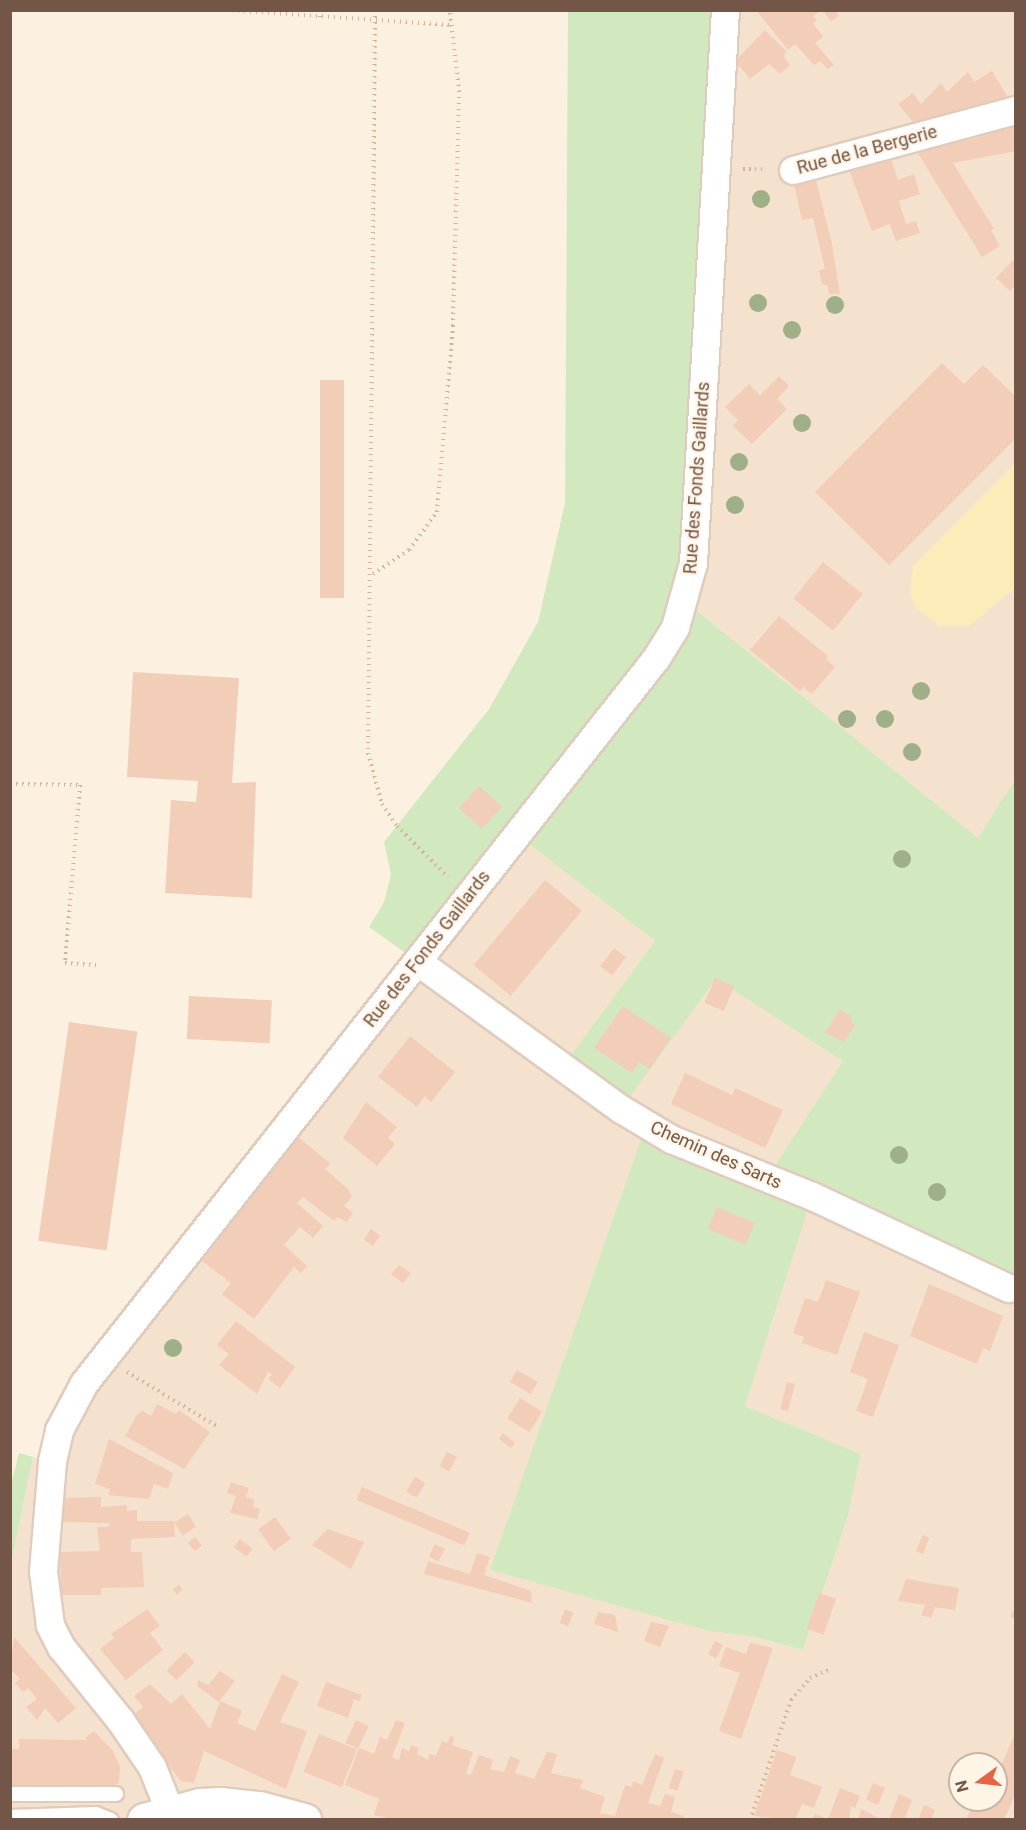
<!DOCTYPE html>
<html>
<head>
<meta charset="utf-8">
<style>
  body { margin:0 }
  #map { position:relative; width:1026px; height:1830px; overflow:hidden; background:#fcf1e1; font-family:Roboto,sans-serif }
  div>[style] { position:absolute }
  .residential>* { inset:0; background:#f4e2cf }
  .green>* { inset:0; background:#d2e9bf }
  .sand>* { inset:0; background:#fcecba }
  .building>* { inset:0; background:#f2cdb8; transform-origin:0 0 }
  .path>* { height:4px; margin-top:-2px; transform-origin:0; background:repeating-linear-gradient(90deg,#d6b19c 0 1.5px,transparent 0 6px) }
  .roads { filter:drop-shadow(2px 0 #e0ccbd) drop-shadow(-2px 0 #e0ccbd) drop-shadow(0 2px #e0ccbd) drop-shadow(0 -2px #e0ccbd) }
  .lane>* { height:14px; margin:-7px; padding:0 7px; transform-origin:7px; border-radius:7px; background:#fff }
  .street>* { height:27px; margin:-13.5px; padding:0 13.5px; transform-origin:13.5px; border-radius:13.5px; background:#fff }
  .secondary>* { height:33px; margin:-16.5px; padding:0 16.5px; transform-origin:16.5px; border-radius:16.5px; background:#fff }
  .trees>* { width:18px; height:18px; margin:-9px; border-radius:50%; background:#9faf88 }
  span { translate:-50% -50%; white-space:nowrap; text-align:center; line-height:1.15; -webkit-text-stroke:4.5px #fff5e7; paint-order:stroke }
  .street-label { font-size:18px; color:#735648 }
  .frame { position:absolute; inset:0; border:12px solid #735648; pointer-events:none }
  .north { position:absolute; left:948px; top:1752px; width:60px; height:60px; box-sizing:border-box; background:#fff5e7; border:2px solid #c7b5a7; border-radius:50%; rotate:255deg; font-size:16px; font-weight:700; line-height:24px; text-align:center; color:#735648 }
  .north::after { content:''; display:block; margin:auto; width:21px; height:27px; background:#e86344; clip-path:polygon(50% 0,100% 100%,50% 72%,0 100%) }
</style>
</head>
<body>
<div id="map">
  <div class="residential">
    <div style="clip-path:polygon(725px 11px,1015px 11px,1016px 778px,979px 839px,685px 601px)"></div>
    <div style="clip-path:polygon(evenodd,517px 835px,655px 941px,563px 1066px,621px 1108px,716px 979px,844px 1061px,767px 1178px,646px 1126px,491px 1570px,708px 1631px,756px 1637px,803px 1650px,848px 1516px,861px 1454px,745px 1406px,812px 1196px,1015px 1291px,1015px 1819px,11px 1820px,11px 1564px,33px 1457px,52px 1461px,59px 1430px,517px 835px,960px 1764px,996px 1764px,996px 1800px,960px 1800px,960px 1764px)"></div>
  </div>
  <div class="green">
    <div style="clip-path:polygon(568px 11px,725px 11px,685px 601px,978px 838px,1016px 778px,1015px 1291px,812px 1197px,745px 1406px,861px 1454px,848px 1516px,803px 1650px,756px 1637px,708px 1631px,490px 1570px,646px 1125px,767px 1178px,843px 1061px,716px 979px,621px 1109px,563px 1066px,655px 941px,517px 835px,417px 961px,369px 927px,384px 902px,391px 875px,384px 842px,489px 709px,538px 622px,565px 503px)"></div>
    <div style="clip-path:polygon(19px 1453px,33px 1457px,11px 1564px,11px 1484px)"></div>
  </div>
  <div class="sand">
    <div style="clip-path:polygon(1015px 463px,1015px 588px,969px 626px,940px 626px,917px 609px,910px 595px,913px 566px)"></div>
  </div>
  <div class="building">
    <div style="clip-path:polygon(756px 10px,822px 10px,813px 16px,817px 21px,813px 23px,823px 37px,815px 43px,834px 65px,828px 69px,820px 61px,814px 65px,795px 44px,788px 50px)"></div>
    <div style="clip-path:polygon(822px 10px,835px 10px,839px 16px,831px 21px)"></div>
    <div style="clip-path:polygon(765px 30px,786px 51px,784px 57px,790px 65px,780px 74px,769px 64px,750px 79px,735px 61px)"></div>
    <div style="clip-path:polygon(992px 71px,1007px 96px,990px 107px,987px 102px,967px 121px,941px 130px,932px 118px,918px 128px,898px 104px,913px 93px,921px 104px,941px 83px,947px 92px,968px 72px,974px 82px)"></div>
    <div style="clip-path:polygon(1016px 122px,1016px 151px,953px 163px,994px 229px,991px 230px,1000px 246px,982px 257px,917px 152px,977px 138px,1012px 127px)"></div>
    <div style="clip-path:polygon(891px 159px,898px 180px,914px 174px,920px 194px,899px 201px,906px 224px,916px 221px,920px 233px,896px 241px,890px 224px,872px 231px,849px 170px)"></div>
    <div style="clip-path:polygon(815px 176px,832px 244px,840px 294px,829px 294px,827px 285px,822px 284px,819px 270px,825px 269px,813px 218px,802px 220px,793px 181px)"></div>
    <div style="clip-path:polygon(1016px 257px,1016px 285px,1010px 291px,996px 278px)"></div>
    <div style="clip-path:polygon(942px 363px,964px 384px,983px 365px,1016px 397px,1016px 438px,889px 565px,815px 492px)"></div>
    <div style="clip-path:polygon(779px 376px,789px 386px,777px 399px,787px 409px,752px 444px,733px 426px,738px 420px,725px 407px,749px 384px,760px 395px)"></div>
    <div style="left:344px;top:380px;width:218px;height:24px;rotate:90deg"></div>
    <div style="left:823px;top:562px;width:51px;height:47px;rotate:39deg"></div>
    <div style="clip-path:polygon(779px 616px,828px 656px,826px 659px,835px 667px,812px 694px,803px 687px,800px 691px,750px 650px)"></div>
    <div style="clip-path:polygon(133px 672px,239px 678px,232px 783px,256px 782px,252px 898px,165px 893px,171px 800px,196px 802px,198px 781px,127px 777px)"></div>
    <div style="left:479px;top:786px;width:31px;height:30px;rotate:42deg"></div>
    <div style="left:545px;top:880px;width:48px;height:111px;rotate:40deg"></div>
    <div style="left:614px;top:948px;width:15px;height:23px;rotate:37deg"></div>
    <div style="left:715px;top:978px;width:21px;height:27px;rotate:23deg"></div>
    <div style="left:189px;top:996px;width:83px;height:43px;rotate:3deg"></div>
    <div style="clip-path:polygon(623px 1006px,671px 1038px,650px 1069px,639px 1062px,632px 1073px,594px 1048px)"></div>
    <div style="clip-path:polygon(840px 1009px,852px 1017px,850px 1021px,855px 1025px,844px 1042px,825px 1033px)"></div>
    <div style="left:69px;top:1022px;width:69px;height:221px;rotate:8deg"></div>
    <div style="clip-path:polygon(410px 1036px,455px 1072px,431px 1102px,425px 1096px,417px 1107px,378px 1077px)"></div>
    <div style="clip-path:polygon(685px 1073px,732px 1095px,735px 1088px,783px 1110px,765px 1148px,671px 1104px)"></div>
    <div style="clip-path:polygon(366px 1102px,397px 1127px,388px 1138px,395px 1144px,377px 1166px,343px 1138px)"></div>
    <div style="clip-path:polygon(298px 1137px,330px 1163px,325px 1169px,349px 1190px,352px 1197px,344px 1206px,353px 1213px,347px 1222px,337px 1217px,334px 1221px,303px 1197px,297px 1203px,323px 1226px,313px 1238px,300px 1227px,284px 1245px,307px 1266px,301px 1273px,294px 1267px,254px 1319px,222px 1294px,231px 1283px,202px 1261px,219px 1240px,216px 1238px)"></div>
    <div style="left:717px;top:1207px;width:41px;height:24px;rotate:23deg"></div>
    <div style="left:371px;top:1229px;width:11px;height:13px;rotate:34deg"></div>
    <div style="clip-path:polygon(399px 1265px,411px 1273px,403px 1283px,391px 1274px)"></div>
    <div style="clip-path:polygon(826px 1280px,860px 1292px,837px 1355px,802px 1343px,804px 1337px,793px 1333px,805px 1298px,818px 1302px)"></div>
    <div style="clip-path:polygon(929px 1284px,1003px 1316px,990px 1351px,983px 1348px,977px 1364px,910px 1336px)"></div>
    <div style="clip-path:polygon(236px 1321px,295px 1367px,280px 1388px,268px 1379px,272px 1374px,268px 1372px,257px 1394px,219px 1365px,229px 1354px,217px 1345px)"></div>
    <div style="clip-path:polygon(864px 1332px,899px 1345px,873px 1417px,856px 1411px,868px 1379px,850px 1372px)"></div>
    <div style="left:517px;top:1370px;width:24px;height:14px;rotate:30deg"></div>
    <div style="left:787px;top:1382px;width:8px;height:28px;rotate:14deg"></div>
    <div style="left:520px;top:1398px;width:26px;height:24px;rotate:32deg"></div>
    <div style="clip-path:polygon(157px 1404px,176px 1414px,179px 1410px,210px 1432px,184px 1469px,125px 1436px,137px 1415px,142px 1411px,151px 1416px)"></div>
    <div style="clip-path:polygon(503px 1433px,515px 1443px,511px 1448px,499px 1439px)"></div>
    <div style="clip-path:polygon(109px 1439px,173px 1473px,168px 1489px,154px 1484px,149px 1499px,108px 1495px,110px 1489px,95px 1484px)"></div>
    <div style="left:447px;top:1452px;width:11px;height:16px;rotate:27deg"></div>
    <div style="left:415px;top:1477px;width:12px;height:17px;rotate:31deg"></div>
    <div style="clip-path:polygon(231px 1482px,249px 1488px,246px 1497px,254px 1500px,253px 1507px,260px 1509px,257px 1519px,230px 1513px,236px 1496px,227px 1493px)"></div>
    <div style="left:362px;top:1487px;width:117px;height:14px;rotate:23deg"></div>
    <div style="clip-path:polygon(101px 1497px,101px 1507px,127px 1505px,127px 1511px,137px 1510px,137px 1521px,174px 1521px,175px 1537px,131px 1539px,131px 1552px,142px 1552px,144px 1587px,101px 1588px,101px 1595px,61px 1595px,60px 1552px,100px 1551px,97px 1527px,109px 1527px,109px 1523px,61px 1522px,62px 1498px)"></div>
    <div style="left:188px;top:1514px;width:15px;height:16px;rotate:58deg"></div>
    <div style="left:275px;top:1517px;width:27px;height:21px;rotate:54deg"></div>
    <div style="clip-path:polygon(328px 1529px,364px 1542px,351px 1569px,312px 1545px)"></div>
    <div style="clip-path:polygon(923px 1535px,929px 1538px,923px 1554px,916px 1551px)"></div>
    <div style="left:195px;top:1537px;width:11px;height:9px;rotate:52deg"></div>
    <div style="left:240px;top:1539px;width:16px;height:10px;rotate:38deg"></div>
    <div style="left:435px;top:1544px;width:11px;height:14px;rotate:27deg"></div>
    <div style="clip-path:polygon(477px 1553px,490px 1557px,484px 1575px,531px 1591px,532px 1603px,424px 1574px,428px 1561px,470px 1574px)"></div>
    <div style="clip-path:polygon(906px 1579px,959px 1588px,955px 1610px,935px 1607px,931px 1618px,921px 1615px,925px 1605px,898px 1601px)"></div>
    <div style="clip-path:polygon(179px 1585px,183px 1589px,177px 1595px,173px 1589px)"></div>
    <div style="left:819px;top:1593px;width:18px;height:38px;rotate:19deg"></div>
    <div style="clip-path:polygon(1016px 1604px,1016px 1619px,1010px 1617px)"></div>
    <div style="clip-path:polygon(147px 1609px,160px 1626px,150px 1633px,163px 1650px,126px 1680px,100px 1649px,114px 1638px,111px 1634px)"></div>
    <div style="left:565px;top:1609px;width:9px;height:15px;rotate:21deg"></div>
    <div style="clip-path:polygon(598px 1612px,615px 1615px,618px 1632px,594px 1624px)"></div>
    <div style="clip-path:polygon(651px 1622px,669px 1626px,660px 1647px,644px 1641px)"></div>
    <div style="clip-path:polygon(14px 1637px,76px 1708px,58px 1723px,45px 1708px,37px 1720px,26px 1707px,37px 1699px,28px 1688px,23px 1692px,15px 1683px,20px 1679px,10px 1669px)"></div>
    <div style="left:715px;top:1641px;width:9px;height:15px;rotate:27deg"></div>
    <div style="clip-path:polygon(750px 1643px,773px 1648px,741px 1739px,719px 1731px,740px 1673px,719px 1666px,726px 1647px,746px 1654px)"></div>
    <div style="left:185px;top:1652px;width:14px;height:26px;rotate:45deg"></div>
    <div style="clip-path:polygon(220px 1671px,235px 1681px,219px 1702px,197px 1686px,198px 1680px,208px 1685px)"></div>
    <div style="clip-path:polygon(282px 1674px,299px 1682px,280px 1722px,307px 1731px,286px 1789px,204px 1751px,194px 1783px,181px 1781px,129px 1718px,143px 1707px,134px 1696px,150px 1684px,171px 1704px,182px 1694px,210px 1729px,220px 1701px,242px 1711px,237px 1723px,255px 1731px)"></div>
    <div style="clip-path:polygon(326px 1682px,362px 1695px,359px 1701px,354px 1699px,348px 1718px,317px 1706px)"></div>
    <div style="left:356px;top:1720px;width:14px;height:25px;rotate:25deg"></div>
    <div style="clip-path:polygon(396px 1720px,405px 1723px,392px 1757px,399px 1760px,402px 1748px,409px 1751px,411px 1745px,419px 1748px,417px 1754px,428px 1760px,429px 1754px,436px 1756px,442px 1741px,447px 1743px,450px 1736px,455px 1737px,452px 1745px,473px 1752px,466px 1773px,471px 1775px,479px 1755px,493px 1760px,490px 1769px,504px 1772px,510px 1756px,520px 1760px,515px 1773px,534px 1779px,547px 1752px,557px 1754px,551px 1773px,583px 1780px,580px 1788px,605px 1797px,600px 1813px,615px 1816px,625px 1785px,632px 1787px,633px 1781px,642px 1785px,655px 1754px,664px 1758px,648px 1803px,660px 1806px,665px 1794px,675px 1797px,671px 1812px,684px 1816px,683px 1820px,395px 1820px,374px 1815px,379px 1799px,345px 1785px,359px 1748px,374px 1754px,380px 1737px,387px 1740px)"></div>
    <div style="clip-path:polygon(94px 1731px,113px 1751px,120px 1767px,119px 1783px,114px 1786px,10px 1785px,10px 1749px,19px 1749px,19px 1739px,87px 1740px,85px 1738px)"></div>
    <div style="clip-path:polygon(1016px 1731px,1016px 1793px,1004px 1820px,966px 1820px,974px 1802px,984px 1806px,987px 1800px,996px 1800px,996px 1778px)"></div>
    <div style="left:319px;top:1734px;width:41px;height:41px;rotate:22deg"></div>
    <div style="clip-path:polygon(777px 1750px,796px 1757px,790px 1775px,822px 1787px,814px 1808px,802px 1804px,795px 1820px,754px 1816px)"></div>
    <div style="left:675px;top:1769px;width:9px;height:20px;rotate:18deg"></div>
    <div style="left:873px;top:1783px;width:13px;height:18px;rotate:23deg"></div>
    <div style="clip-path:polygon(840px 1788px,860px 1796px,855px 1808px,851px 1806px,849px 1820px,812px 1820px,815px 1814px,828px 1819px)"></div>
    <div style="clip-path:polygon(899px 1794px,912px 1800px,904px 1820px,889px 1820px)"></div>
    <div style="clip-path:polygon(924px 1805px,935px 1810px,931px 1820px,918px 1820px)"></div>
    <div style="clip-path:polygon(861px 1809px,883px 1820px,858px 1820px)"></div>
  </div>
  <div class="path">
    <div style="left:226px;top:10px;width:226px;rotate:3.8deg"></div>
    <div style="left:320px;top:10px;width:7px;rotate:90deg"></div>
    <div style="left:375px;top:10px;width:743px;rotate:90.54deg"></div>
    <div style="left:368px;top:753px;width:53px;rotate:74.6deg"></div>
    <div style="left:382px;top:804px;width:27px;rotate:56deg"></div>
    <div style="left:397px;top:826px;width:72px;rotate:45deg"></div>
    <div style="left:743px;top:169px;width:22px"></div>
    <div style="left:373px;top:574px;width:43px;rotate:-33.7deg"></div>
    <div style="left:409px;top:550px;width:47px;rotate:-53.6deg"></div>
    <div style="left:437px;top:512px;width:187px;rotate:-85.1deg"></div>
    <div style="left:453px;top:326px;width:234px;rotate:-88.5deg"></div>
    <div style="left:459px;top:92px;width:82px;rotate:-96.3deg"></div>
    <div style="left:10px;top:784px;width:70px;rotate:0.8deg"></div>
    <div style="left:80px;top:785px;width:179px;rotate:94.8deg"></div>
    <div style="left:65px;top:963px;width:31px;rotate:4deg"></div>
    <div style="left:127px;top:1372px;width:106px;rotate:31.1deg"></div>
    <div style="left:750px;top:1820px;width:127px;rotate:-71.1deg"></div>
    <div style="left:791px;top:1700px;width:29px;rotate:-49deg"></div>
    <div style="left:810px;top:1678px;width:23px;rotate:-23deg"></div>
  </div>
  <div class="roads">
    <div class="lane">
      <div style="left:10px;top:1794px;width:106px"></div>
      <div style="left:10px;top:1817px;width:86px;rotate:-2deg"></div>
      <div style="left:96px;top:1814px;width:16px;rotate:22deg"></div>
    </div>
    <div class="street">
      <div style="left:793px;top:170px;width:231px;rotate:-15.1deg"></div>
      <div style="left:417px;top:961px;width:252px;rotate:36deg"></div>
      <div style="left:621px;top:1109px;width:58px;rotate:31deg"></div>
      <div style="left:671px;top:1139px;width:152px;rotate:22deg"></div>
      <div style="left:812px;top:1196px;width:217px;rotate:25.1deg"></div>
      <div style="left:170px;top:1812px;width:48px;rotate:-111.8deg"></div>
      <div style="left:152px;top:1767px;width:57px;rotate:-124.2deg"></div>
      <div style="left:120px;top:1720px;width:94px;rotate:-128.9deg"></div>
      <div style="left:61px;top:1647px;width:25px;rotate:-117deg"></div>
      <div style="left:50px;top:1625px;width:54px;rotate:-97.4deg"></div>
      <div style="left:43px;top:1571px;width:110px;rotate:-85.3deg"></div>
      <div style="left:52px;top:1461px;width:32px;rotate:-77deg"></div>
      <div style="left:59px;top:1430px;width:53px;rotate:-62deg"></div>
      <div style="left:84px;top:1383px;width:923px;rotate:-51.73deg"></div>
      <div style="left:656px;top:658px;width:36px;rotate:-58deg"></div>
      <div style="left:675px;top:627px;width:66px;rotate:-74.3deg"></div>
      <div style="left:693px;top:563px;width:554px;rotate:-86.69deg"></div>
    </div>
    <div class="secondary">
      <div style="left:144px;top:1820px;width:58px;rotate:-15deg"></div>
      <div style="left:200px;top:1805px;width:20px;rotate:-3deg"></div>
      <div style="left:220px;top:1804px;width:39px;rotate:6deg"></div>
      <div style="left:259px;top:1808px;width:47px;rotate:14.9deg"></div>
    </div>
  </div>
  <div class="trees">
    <div style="left:761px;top:199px"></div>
    <div style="left:758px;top:303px"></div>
    <div style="left:835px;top:305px"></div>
    <div style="left:792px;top:330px"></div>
    <div style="left:802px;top:423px"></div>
    <div style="left:739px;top:462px"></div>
    <div style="left:735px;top:505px"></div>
    <div style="left:921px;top:691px"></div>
    <div style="left:847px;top:719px"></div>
    <div style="left:885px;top:719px"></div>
    <div style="left:912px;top:752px"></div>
    <div style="left:902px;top:859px"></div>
    <div style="left:899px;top:1155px"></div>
    <div style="left:937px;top:1192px"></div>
    <div style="left:173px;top:1348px"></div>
  </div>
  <div class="street-label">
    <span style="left:867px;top:150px;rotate:-15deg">Rue de la Bergerie</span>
    <span style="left:697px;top:478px;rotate:-86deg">Rue des Fonds Gaillards</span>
    <span style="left:427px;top:949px;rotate:-52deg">Rue des Fonds Gaillards</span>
    <span style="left:716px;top:1155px;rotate:24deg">Chemin des Sarts</span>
  </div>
  <div class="frame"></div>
  <div class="north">N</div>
</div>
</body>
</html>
